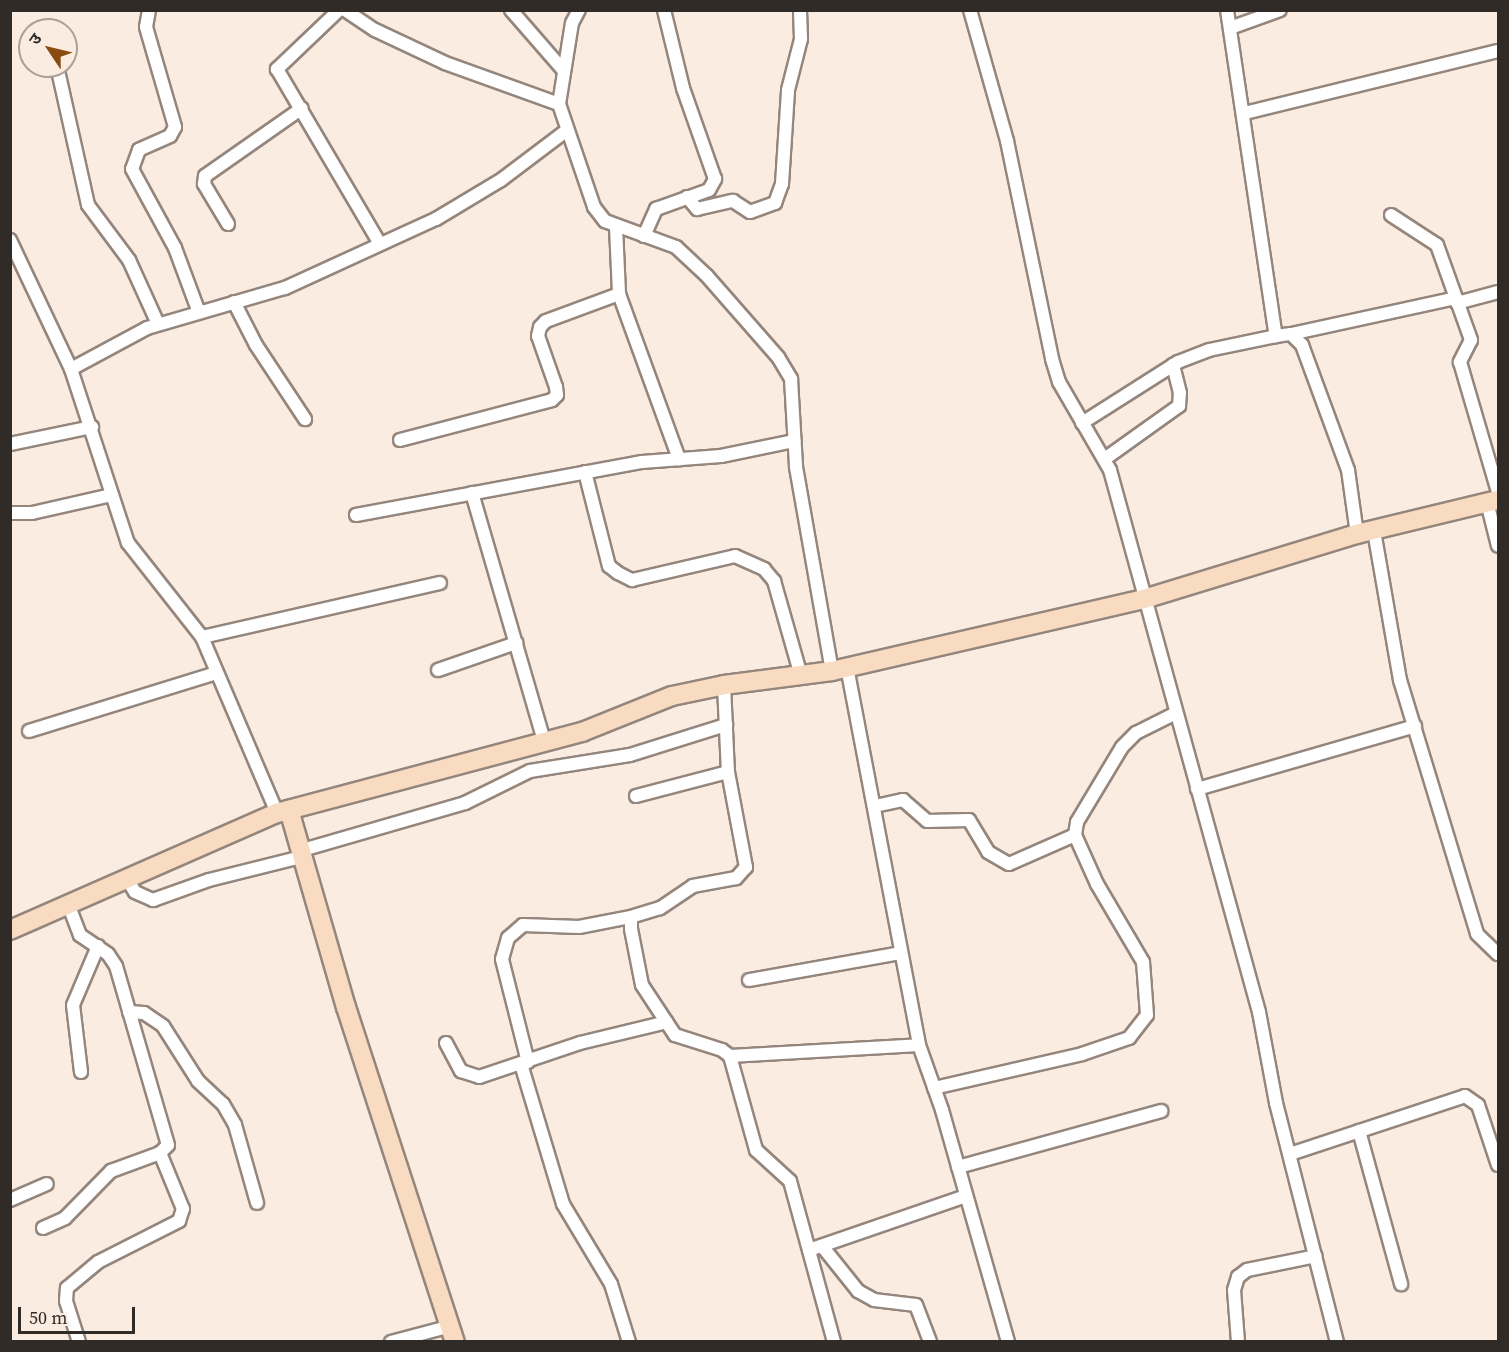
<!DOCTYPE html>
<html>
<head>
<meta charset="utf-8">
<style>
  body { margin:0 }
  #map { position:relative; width:1509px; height:1352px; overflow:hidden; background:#fbece1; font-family:"Source Serif 4","Noto Sans Devanagari",serif }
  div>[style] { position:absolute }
  .roads { filter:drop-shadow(2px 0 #94867c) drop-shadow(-2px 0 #94867c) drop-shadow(0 2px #94867c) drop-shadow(0 -2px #94867c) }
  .street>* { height:12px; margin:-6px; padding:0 6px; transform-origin:6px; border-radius:6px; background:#fff }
  .secondary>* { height:18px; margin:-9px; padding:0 9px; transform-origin:9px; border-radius:9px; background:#f9dbc2 }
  span { translate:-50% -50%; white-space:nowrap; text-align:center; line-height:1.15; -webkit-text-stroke:6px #fbece1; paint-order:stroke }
  .frame { position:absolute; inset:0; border:12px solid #312b27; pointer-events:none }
  .north { position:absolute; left:18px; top:18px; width:60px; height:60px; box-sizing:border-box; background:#fbece1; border:2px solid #aa9f97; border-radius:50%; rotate:305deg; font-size:16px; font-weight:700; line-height:24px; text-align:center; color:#312b27 }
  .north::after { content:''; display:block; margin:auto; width:21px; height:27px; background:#8a4b11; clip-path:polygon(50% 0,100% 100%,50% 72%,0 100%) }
  .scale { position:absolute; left:18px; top:1307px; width:117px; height:27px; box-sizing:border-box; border:3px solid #312b27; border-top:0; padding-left:8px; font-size:18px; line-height:21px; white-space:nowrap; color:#312b27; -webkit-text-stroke:4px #fbece1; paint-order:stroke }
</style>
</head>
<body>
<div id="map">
  <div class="roads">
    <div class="street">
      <div style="left:149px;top:10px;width:17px;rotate:100deg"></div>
      <div style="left:146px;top:27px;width:104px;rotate:73.8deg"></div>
      <div style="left:175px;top:127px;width:10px;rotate:119deg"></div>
      <div style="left:170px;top:136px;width:34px;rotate:156deg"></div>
      <div style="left:139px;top:150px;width:20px;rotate:110deg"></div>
      <div style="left:132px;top:169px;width:90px;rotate:61.4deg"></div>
      <div style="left:175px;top:248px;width:66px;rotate:69.6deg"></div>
      <div style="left:339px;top:10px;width:86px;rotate:136.4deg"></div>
      <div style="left:277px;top:69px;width:201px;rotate:59.5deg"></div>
      <div style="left:345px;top:10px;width:36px;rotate:34deg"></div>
      <div style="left:375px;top:30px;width:77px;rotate:25.2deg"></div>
      <div style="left:445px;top:63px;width:121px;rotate:19.8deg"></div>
      <div style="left:559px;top:104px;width:109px;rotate:71.2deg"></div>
      <div style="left:594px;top:207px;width:18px;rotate:52deg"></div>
      <div style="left:605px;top:221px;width:76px;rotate:20.1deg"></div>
      <div style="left:676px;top:247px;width:42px;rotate:43.1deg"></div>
      <div style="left:707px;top:276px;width:108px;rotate:48.8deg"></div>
      <div style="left:778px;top:357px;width:26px;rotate:59deg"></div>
      <div style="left:791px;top:379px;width:88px;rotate:86.7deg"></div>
      <div style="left:796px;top:467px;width:207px;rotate:80deg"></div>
      <div style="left:511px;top:10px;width:81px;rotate:49deg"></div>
      <div style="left:970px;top:10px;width:136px;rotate:74.2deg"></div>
      <div style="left:1007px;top:141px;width:223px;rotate:78.3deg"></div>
      <div style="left:1052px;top:359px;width:24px;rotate:73deg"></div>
      <div style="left:1059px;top:382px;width:102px;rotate:59.9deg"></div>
      <div style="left:1110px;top:470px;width:562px;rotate:74.63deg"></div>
      <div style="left:1259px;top:1012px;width:93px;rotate:79.4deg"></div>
      <div style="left:1276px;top:1103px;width:247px;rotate:75.7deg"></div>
      <div style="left:1227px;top:10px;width:330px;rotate:81.5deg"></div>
      <div style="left:1276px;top:336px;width:15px;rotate:-8deg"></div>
      <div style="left:1291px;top:334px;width:16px;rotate:45deg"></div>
      <div style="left:1302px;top:345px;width:133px;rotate:69.8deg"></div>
      <div style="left:1348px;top:470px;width:65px;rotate:82deg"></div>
      <div style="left:1230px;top:28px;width:53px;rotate:-19.8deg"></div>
      <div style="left:57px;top:66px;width:142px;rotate:77.4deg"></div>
      <div style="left:88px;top:205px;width:69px;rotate:53.3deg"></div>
      <div style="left:129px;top:260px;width:70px;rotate:65.6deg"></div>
      <div style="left:559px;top:104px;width:82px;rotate:-80.9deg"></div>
      <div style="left:572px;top:23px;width:15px;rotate:-62deg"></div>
      <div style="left:1245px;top:113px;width:260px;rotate:-13.8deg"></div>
      <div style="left:687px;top:197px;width:16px;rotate:50deg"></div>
      <div style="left:697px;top:209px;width:37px;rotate:-13deg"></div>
      <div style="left:733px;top:201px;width:20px;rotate:33deg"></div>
      <div style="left:750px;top:212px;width:27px;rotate:-20deg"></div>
      <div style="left:775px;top:203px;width:20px;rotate:-70deg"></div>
      <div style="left:782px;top:184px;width:94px;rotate:-86.3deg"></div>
      <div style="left:788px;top:90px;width:53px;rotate:-75.7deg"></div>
      <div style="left:801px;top:39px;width:29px;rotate:-92deg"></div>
      <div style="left:1391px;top:215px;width:55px;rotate:33.1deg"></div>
      <div style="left:1437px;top:245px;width:101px;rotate:70.3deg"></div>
      <div style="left:1471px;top:340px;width:25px;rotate:117deg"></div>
      <div style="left:1460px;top:362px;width:135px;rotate:73.7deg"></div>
      <div style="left:228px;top:224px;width:47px;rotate:-121deg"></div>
      <div style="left:204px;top:184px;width:8px;rotate:-83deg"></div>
      <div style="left:205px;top:176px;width:118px;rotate:-35deg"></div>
      <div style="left:616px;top:227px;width:67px;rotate:87.4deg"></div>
      <div style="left:619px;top:294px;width:176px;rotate:70deg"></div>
      <div style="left:644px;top:236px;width:30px;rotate:-66deg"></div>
      <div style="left:656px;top:209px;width:56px;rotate:-19.7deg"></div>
      <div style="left:709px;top:190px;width:13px;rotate:-61deg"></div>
      <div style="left:715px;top:179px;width:96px;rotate:-109.4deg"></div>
      <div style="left:683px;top:88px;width:80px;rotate:-103.7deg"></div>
      <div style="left:10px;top:240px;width:143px;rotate:64.7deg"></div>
      <div style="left:71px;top:369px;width:183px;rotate:71.9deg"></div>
      <div style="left:128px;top:543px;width:120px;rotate:51.8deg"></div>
      <div style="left:202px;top:637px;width:191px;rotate:66.9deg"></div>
      <div style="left:234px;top:302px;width:48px;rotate:62.9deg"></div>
      <div style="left:256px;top:345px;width:89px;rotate:56.5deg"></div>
      <div style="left:1457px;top:303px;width:42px;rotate:-15deg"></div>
      <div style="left:1291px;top:334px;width:169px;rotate:-12.3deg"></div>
      <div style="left:71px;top:369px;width:86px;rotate:-28.3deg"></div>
      <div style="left:147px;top:328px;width:144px;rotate:-16.2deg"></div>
      <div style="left:285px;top:288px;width:166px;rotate:-24.6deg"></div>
      <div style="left:436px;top:219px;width:76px;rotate:-31deg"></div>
      <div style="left:501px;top:180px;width:83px;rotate:-37.1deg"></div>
      <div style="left:1082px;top:423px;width:114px;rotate:-32.4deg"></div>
      <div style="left:1178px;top:362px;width:33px;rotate:-21deg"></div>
      <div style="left:1209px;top:350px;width:68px;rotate:-11.8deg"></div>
      <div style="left:400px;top:440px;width:157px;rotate:-14.7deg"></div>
      <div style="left:552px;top:400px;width:7px;rotate:-45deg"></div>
      <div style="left:557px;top:395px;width:8px;rotate:-97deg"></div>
      <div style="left:556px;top:387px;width:54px;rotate:-109.4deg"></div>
      <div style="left:538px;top:336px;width:9px;rotate:-77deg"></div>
      <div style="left:540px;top:327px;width:8px;rotate:-45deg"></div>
      <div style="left:546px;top:321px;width:78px;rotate:-20.3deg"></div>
      <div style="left:10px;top:444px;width:84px;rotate:-11.7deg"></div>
      <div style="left:1106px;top:458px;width:90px;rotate:-35.5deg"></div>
      <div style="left:1179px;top:406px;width:13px;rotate:-86deg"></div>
      <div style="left:1180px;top:393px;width:29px;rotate:-104deg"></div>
      <div style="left:585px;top:472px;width:97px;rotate:75.7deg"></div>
      <div style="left:609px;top:566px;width:11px;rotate:38deg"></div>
      <div style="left:618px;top:573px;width:16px;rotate:27deg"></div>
      <div style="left:632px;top:580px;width:106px;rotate:-13.1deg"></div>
      <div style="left:735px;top:556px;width:32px;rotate:24deg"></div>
      <div style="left:764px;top:569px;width:16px;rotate:50deg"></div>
      <div style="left:774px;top:581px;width:99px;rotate:74.1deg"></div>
      <div style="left:472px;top:493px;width:258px;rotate:73.8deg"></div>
      <div style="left:1487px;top:502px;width:45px;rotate:76deg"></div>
      <div style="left:10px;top:513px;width:22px"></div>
      <div style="left:32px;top:513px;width:82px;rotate:-12.7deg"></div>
      <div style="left:356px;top:515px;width:291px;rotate:-10.5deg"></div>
      <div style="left:642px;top:462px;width:79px;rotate:-4.3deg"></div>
      <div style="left:721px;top:456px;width:75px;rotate:-11.6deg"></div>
      <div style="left:1374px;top:531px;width:151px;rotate:80.1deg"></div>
      <div style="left:1400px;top:680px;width:265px;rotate:73.1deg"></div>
      <div style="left:1477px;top:934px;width:29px;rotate:44deg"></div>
      <div style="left:202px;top:637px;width:244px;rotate:-12.8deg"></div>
      <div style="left:847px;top:667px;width:385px;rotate:79.2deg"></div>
      <div style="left:919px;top:1045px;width:69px;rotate:70.5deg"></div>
      <div style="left:942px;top:1110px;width:241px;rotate:74.1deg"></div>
      <div style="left:438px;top:670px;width:83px;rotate:-19.1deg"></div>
      <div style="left:724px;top:685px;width:87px;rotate:87.4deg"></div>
      <div style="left:728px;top:772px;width:97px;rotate:79.3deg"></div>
      <div style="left:746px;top:867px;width:15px;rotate:132deg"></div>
      <div style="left:736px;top:878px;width:44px;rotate:169.5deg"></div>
      <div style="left:693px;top:886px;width:40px;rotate:146deg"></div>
      <div style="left:660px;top:908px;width:30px;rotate:163deg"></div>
      <div style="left:631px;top:917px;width:12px;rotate:90deg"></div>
      <div style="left:631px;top:929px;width:57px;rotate:78.9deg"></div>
      <div style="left:642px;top:985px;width:60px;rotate:56.6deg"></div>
      <div style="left:675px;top:1035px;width:49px;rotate:17.7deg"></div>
      <div style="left:722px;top:1050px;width:10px;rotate:37deg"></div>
      <div style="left:730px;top:1056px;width:98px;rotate:74.5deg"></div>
      <div style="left:756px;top:1150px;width:46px;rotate:42.4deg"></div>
      <div style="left:790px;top:1181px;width:167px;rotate:74.7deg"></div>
      <div style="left:29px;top:731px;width:196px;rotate:-17.2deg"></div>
      <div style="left:1197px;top:789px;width:227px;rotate:-16.1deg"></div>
      <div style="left:636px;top:796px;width:95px;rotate:-14.6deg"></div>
      <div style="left:875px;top:806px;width:29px;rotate:-12deg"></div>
      <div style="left:903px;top:800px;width:32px;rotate:41deg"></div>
      <div style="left:927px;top:821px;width:42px;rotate:-1.4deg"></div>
      <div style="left:969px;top:820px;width:37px;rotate:59deg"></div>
      <div style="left:988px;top:852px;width:24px;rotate:30deg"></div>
      <div style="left:1009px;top:864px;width:72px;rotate:-23.7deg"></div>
      <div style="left:299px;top:851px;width:173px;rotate:-16.1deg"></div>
      <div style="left:465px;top:803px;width:72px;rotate:-26.2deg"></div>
      <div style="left:530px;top:771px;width:101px;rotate:-9.1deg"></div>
      <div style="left:630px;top:755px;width:101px;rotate:-17.4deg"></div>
      <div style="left:126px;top:877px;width:17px;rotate:59deg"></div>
      <div style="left:135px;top:892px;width:20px;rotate:24deg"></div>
      <div style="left:153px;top:900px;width:59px;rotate:-19.7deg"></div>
      <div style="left:209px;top:880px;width:95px;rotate:-14deg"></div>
      <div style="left:749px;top:980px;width:153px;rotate:-10.1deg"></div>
      <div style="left:129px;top:1012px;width:15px;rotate:4deg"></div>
      <div style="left:144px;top:1013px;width:23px;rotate:34deg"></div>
      <div style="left:163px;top:1026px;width:65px;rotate:57.5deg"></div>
      <div style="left:198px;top:1081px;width:34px;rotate:43deg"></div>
      <div style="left:223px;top:1104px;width:24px;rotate:60deg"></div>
      <div style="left:235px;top:1125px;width:81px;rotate:74.2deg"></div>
      <div style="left:446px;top:1043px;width:32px;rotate:62deg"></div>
      <div style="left:461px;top:1071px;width:19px;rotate:18deg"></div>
      <div style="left:479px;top:1077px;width:107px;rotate:-18.6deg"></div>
      <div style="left:580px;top:1043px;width:89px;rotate:-13.6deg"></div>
      <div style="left:730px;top:1056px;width:189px;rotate:-3.3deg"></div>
      <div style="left:528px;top:1062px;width:106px;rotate:-104.2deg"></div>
      <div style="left:502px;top:959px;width:22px;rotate:-74deg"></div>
      <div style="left:508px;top:938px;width:20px;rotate:-41deg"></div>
      <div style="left:523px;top:925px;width:56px;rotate:2deg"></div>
      <div style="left:579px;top:927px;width:53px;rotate:-10.9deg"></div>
      <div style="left:521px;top:1064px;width:146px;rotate:73.3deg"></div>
      <div style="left:563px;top:1204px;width:93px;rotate:59deg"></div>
      <div style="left:611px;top:1284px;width:61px;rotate:72.8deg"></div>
      <div style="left:81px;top:1072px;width:67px;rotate:-96.8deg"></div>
      <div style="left:73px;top:1005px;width:64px;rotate:-67deg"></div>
      <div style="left:934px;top:1088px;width:152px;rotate:-12.9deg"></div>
      <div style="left:1082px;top:1054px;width:50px;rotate:-18.8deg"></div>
      <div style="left:1129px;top:1038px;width:29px;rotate:-52deg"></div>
      <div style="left:1147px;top:1015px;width:53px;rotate:-94.3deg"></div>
      <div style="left:1143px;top:962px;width:91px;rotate:-120.5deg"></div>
      <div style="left:1097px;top:884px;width:54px;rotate:-114.2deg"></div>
      <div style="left:1075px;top:835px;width:13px;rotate:-81deg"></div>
      <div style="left:1077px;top:822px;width:87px;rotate:-59deg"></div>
      <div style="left:1122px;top:747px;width:20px;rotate:-45deg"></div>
      <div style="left:1136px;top:733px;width:45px;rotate:-26.6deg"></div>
      <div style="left:1359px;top:1131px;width:159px;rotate:74.6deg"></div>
      <div style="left:1290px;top:1154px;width:184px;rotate:-18.3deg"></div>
      <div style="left:1465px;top:1096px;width:16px;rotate:35deg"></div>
      <div style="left:1478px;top:1105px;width:63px;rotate:71.6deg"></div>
      <div style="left:958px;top:1167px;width:211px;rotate:-15.4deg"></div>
      <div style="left:10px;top:1200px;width:40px;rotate:-23.4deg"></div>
      <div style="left:43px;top:1228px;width:24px;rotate:-24deg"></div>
      <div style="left:65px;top:1218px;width:66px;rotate:-45.6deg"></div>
      <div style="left:111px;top:1171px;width:52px;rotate:-20.2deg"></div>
      <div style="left:160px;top:1153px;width:11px;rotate:-45deg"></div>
      <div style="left:168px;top:1145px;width:186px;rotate:-106.2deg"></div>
      <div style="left:116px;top:966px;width:14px;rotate:-124deg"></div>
      <div style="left:108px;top:954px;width:34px;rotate:-146deg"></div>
      <div style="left:80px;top:935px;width:34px;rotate:-111deg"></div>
      <div style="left:822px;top:1246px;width:58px;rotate:51.3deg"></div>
      <div style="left:858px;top:1291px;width:18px;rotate:29deg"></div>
      <div style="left:874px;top:1300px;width:42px;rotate:6.8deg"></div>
      <div style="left:916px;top:1305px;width:40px;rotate:69deg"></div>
      <div style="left:809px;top:1250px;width:166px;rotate:-19deg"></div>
      <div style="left:79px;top:1342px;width:43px;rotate:-107.6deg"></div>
      <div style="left:66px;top:1301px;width:13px;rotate:-86deg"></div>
      <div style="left:67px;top:1288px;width:40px;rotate:-40deg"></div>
      <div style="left:98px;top:1262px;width:91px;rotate:-26.8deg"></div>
      <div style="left:179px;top:1221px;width:13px;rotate:-72deg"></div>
      <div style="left:183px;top:1209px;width:61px;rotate:-112.3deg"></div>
      <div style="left:391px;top:1342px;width:62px;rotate:-14.9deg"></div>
      <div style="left:1238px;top:1342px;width:52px;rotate:-94.4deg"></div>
      <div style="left:1234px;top:1290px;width:14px;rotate:-73deg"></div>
      <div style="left:1238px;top:1277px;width:11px;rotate:-38deg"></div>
      <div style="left:1247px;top:1270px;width:70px;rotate:-11.5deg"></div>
    </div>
    <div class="secondary">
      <div style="left:289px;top:810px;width:205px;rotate:73.9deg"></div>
      <div style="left:346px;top:1007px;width:352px;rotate:72deg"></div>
      <div style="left:10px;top:930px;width:292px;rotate:-23.7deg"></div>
      <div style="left:277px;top:813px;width:316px;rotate:-14.9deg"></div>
      <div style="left:582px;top:732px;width:97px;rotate:-21.8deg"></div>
      <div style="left:672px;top:696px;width:53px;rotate:-11.9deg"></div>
      <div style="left:724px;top:685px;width:109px;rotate:-7.4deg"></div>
      <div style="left:832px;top:671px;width:320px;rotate:-13deg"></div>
      <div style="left:1144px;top:599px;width:223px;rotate:-17deg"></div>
      <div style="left:1357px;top:534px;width:145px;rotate:-13.6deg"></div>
    </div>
  </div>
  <div class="frame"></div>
  <div class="north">उ</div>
  <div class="scale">50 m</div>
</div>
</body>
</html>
